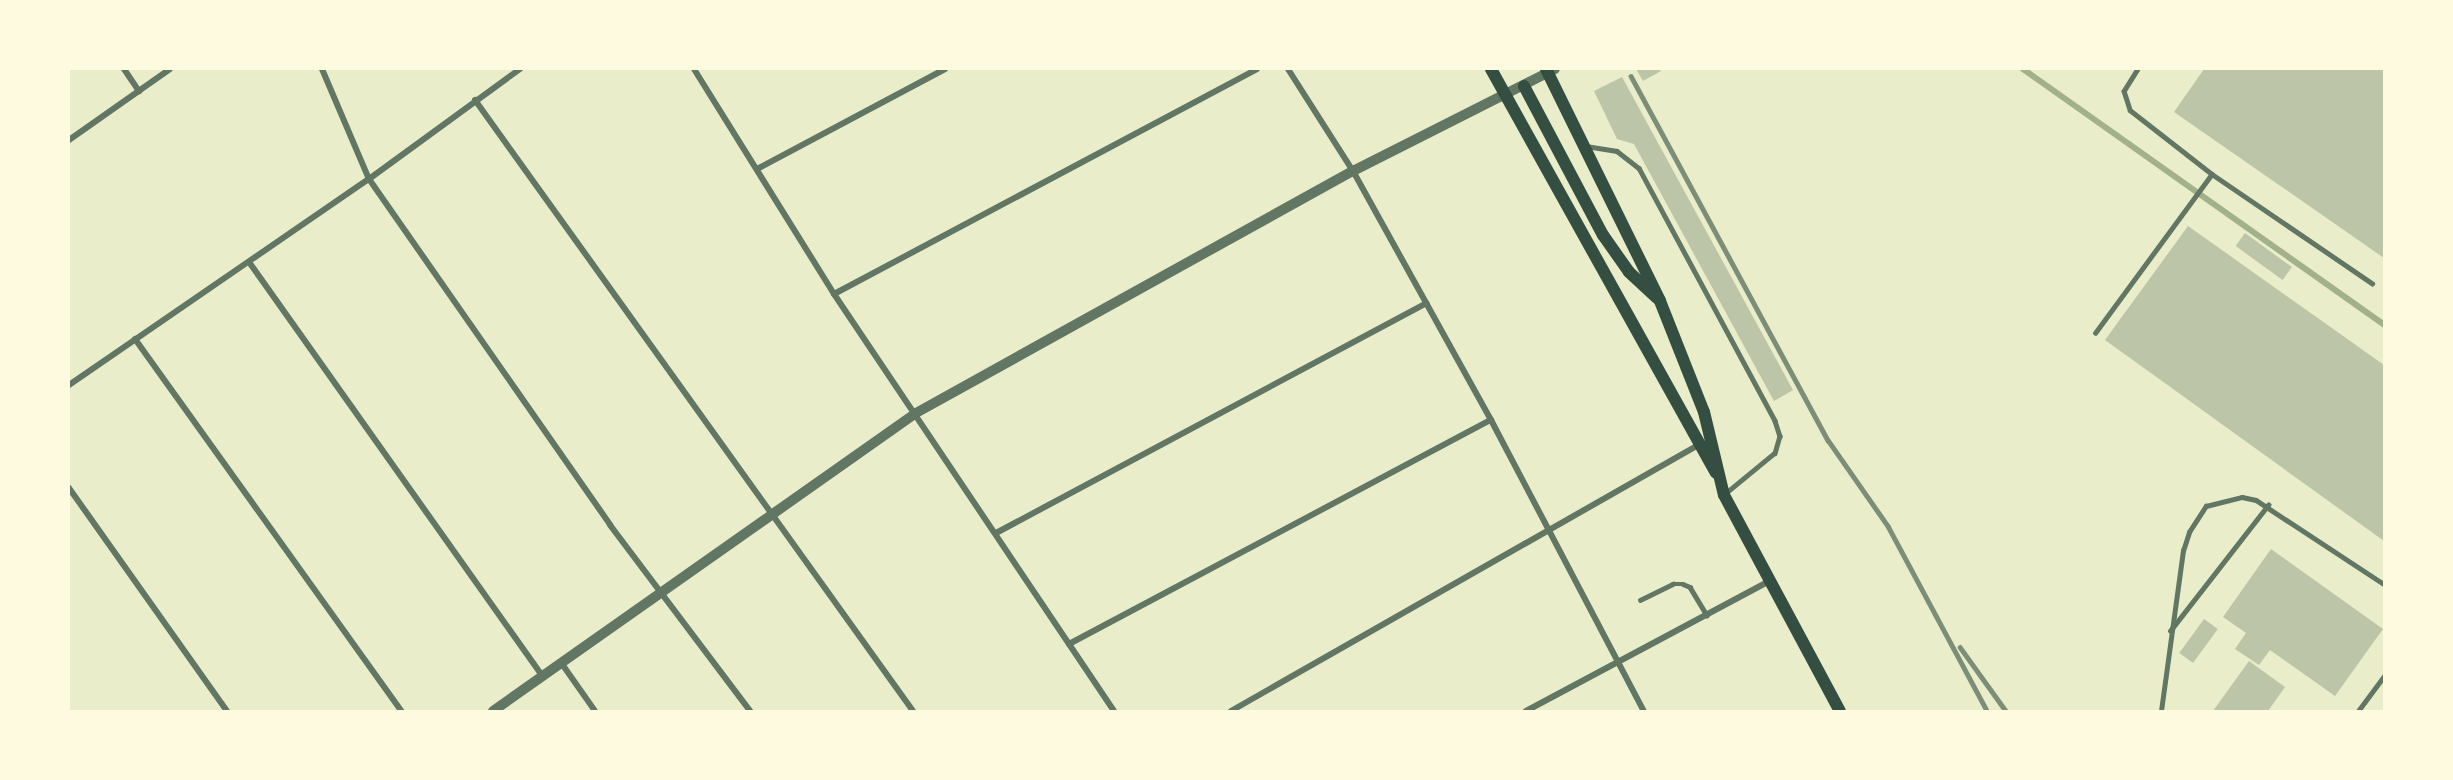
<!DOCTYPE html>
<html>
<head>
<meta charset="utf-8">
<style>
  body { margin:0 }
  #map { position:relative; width:2453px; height:780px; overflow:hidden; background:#e9edc9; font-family:Commissioner,sans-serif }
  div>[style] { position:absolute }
  .stream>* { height:6px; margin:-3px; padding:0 3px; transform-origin:3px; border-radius:3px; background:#a3b18a }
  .building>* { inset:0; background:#bcc5a7; transform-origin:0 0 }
  .service>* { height:4.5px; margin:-2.25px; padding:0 2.25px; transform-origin:2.25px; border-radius:2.25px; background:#617663 }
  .minor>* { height:6px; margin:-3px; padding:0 3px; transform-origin:3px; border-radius:3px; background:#617663 }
  .tertiary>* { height:10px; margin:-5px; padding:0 5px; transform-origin:5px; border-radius:5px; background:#617663 }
  .secondary>* { height:12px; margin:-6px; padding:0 6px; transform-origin:6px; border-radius:6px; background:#344e41 }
  .rail>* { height:4.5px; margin:-2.25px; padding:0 2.25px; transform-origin:2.25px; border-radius:2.25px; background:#7c8e77 }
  span { translate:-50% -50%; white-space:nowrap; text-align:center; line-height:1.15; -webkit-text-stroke:4.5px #fefae0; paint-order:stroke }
  .frame { position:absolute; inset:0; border:70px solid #fefae0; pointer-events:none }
</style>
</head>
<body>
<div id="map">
  <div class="stream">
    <div style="left:2023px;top:69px;width:443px;rotate:35.3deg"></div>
  </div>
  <div class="building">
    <div style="clip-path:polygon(1636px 69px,1660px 69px,1661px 71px,1643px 81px)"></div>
    <div style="clip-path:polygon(2204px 69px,2384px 69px,2384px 258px,2174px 112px)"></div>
    <div style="clip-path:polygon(1622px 77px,1793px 390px,1774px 401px,1634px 144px,1617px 139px,1594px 91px)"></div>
    <div style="clip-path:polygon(2188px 226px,2384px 365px,2384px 541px,2105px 340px)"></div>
    <div style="left:2245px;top:233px;width:58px;height:16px;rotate:36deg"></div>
    <div style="clip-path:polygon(2271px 549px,2383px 629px,2335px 696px,2270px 650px,2259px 665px,2235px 649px,2246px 633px,2223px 617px)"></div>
    <div style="left:2204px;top:619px;width:17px;height:42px;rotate:36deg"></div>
    <div style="clip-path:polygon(2249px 661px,2285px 687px,2268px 711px,2213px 711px)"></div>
  </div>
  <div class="service">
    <div style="left:2138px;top:69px;width:26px;rotate:122deg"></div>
    <div style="left:2124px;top:91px;width:20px;rotate:72deg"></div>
    <div style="left:2130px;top:110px;width:104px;rotate:38deg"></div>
    <div style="left:2212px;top:174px;width:194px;rotate:34.3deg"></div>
    <div style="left:1586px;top:146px;width:31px;rotate:9deg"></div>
    <div style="left:1617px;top:151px;width:28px;rotate:38deg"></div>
    <div style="left:1639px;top:168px;width:287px;rotate:61.7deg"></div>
    <div style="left:1775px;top:421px;width:16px;rotate:72deg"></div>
    <div style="left:1780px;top:436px;width:18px;rotate:106deg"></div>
    <div style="left:1775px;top:453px;width:66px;rotate:140.5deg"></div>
    <div style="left:2095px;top:333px;width:197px;rotate:-53.7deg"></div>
    <div style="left:1640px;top:600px;width:37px;rotate:-26deg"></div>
    <div style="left:1673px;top:584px;width:10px"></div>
    <div style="left:1683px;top:584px;width:8px;rotate:23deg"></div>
    <div style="left:1690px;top:587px;width:33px;rotate:59deg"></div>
    <div style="left:2170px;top:631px;width:160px;rotate:-52.1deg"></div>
    <div style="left:2161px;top:711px;width:162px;rotate:-82.2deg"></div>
    <div style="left:2183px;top:551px;width:20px;rotate:-72deg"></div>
    <div style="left:2189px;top:532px;width:31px;rotate:-57deg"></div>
    <div style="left:2206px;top:506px;width:37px;rotate:-14deg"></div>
    <div style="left:2242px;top:497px;width:14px;rotate:12deg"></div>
    <div style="left:2256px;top:500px;width:153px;rotate:33.3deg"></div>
    <div style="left:2358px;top:711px;width:44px;rotate:-53.4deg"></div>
  </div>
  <div class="minor">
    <div style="left:124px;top:69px;width:27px;rotate:56deg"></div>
    <div style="left:322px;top:69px;width:120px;rotate:66.9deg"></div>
    <div style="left:369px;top:179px;width:422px;rotate:55.1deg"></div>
    <div style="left:610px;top:525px;width:233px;rotate:53deg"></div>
    <div style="left:694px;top:69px;width:265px;rotate:58.1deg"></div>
    <div style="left:834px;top:294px;width:502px;rotate:56.12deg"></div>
    <div style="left:1288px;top:69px;width:121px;rotate:57.5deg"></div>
    <div style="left:1353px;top:171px;width:285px;rotate:61deg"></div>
    <div style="left:1491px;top:420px;width:329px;rotate:62.3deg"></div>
    <div style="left:475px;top:100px;width:752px;rotate:54.36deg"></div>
    <div style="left:69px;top:140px;width:123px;rotate:-35.1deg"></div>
    <div style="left:757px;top:169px;width:213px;rotate:-28deg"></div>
    <div style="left:249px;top:262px;width:509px;rotate:54.68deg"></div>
    <div style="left:834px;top:294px;width:479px;rotate:-28deg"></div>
    <div style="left:135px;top:339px;width:457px;rotate:54.4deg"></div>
    <div style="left:69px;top:385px;width:364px;rotate:-34.5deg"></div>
    <div style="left:369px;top:179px;width:187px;rotate:-36.1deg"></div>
    <div style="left:69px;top:488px;width:273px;rotate:54.7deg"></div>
    <div style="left:996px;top:533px;width:488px;rotate:-28.1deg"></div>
    <div style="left:1069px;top:644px;width:478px;rotate:-28deg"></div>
    <div style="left:562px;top:664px;width:57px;rotate:54.9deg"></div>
    <div style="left:1231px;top:711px;width:540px;rotate:-29.65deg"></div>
    <div style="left:1526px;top:711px;width:276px;rotate:-28.1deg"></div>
  </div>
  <div class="tertiary">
    <div style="left:493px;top:711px;width:517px;rotate:-35.16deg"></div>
    <div style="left:916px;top:413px;width:500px;rotate:-29deg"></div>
    <div style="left:1353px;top:171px;width:226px;rotate:-26.8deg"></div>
  </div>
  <div class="secondary">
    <div style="left:1491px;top:69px;width:462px;rotate:60.9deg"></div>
    <div style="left:1546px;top:69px;width:258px;rotate:63.8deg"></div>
    <div style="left:1660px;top:301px;width:119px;rotate:68.4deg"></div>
    <div style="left:1704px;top:412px;width:85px;rotate:76.5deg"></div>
    <div style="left:1724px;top:495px;width:245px;rotate:61.8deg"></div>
    <div style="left:1524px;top:86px;width:169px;rotate:62.1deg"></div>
    <div style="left:1603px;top:235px;width:45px;rotate:54.9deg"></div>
    <div style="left:1629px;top:272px;width:38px;rotate:43deg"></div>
  </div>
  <div class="rail">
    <div style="left:1631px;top:76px;width:414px;rotate:61.6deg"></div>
    <div style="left:1828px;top:440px;width:105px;rotate:55.1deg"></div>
    <div style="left:1888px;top:526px;width:210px;rotate:61.8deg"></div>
    <div style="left:1960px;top:647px;width:79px;rotate:54.3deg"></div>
  </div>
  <div class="frame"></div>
</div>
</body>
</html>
